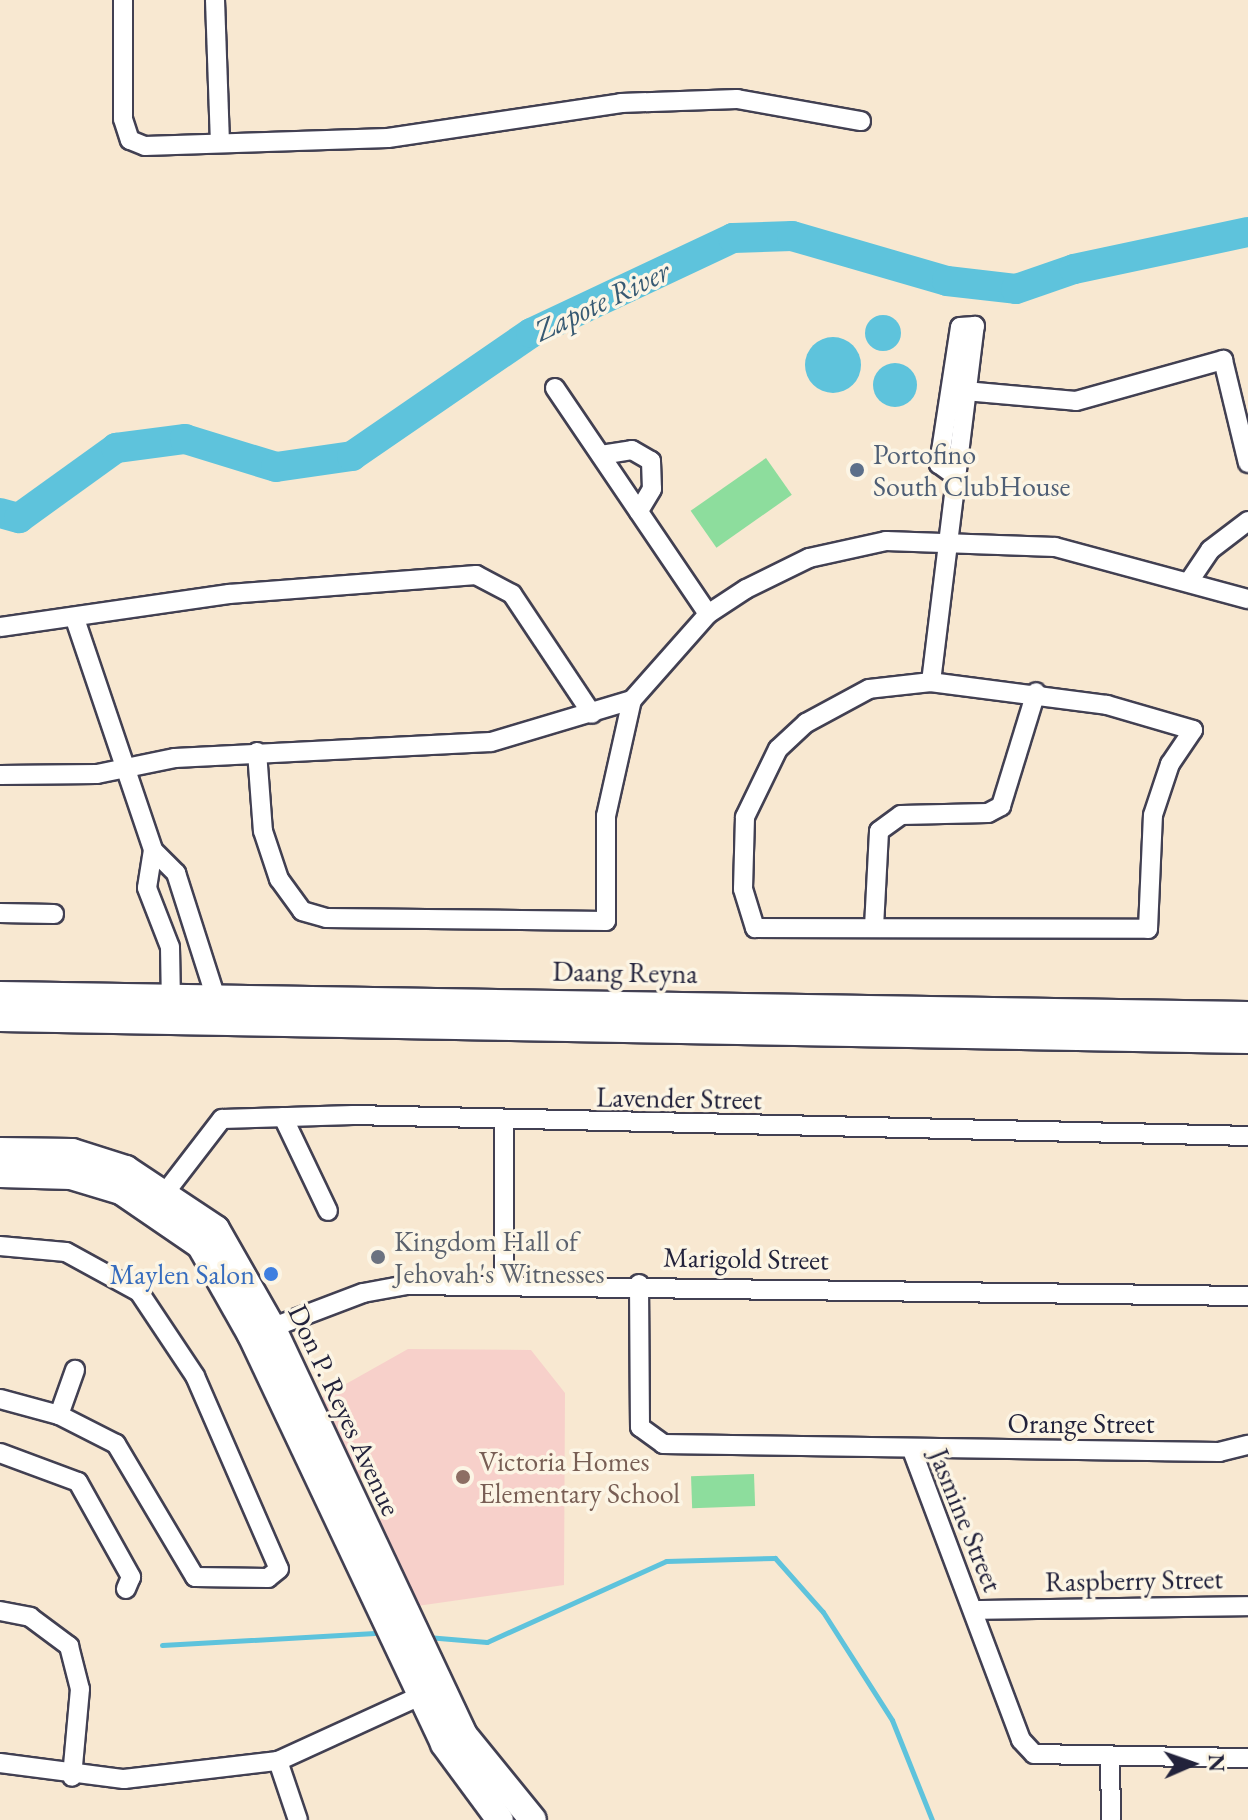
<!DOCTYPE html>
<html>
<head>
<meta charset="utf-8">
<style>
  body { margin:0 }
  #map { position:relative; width:1248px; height:1820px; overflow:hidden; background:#f8e8d1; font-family:"EB Garamond",serif }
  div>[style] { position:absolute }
  .built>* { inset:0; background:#f7d0ca }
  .green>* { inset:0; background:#8ddd9d; transform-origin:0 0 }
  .water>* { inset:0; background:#5ec3dc }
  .round { border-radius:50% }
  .stream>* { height:5px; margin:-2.5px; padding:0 2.5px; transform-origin:2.5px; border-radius:2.5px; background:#5ec3dc }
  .river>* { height:30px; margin:-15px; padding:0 15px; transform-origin:15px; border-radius:15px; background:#5ec3dc }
  .roads { filter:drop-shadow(2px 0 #424052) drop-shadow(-2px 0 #424052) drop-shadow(0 2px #424052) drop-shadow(0 -2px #424052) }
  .street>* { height:18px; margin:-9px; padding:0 9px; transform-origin:9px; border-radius:9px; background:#fff }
  .secondary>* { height:26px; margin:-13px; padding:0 13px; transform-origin:13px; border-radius:13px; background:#fff }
  .dots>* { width:22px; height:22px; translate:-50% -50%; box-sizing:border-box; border:4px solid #fcf5e5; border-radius:50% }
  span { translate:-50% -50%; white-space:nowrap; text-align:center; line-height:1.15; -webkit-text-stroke:7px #fcf5e5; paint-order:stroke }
  .service-label { font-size:28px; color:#4e5e75 }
  .left { translate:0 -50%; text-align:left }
  .street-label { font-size:28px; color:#22223b }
  .worship-label { font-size:28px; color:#5b616d }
  .shop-label { font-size:28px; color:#366cbe }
  .right { translate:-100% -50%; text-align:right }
  .education-label { font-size:28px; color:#785e54 }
  .water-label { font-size:30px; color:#375a73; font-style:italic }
  .north { position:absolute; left:1152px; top:1724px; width:80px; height:80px; -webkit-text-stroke:6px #fcf5e5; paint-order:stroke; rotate:88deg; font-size:22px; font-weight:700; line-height:32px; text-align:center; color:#22223b }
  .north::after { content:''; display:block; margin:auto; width:28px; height:36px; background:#22223b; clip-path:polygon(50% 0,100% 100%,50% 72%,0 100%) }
</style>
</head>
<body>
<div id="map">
  <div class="built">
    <div style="clip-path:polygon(408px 1349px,531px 1350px,565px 1393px,564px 1585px,417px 1606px,378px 1527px,383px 1512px,367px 1479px,356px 1476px,321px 1398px)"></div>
  </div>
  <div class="green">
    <div style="left:766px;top:458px;width:45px;height:92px;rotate:55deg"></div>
    <div style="left:754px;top:1474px;width:32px;height:63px;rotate:88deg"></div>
  </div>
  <div class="water">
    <div class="round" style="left:865px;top:315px;width:36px;height:36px"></div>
    <div class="round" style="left:805px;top:337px;width:56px;height:56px"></div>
    <div class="round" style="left:873px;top:363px;width:44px;height:44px"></div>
  </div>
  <div class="stream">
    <div style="left:427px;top:1637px;width:60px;rotate:4.8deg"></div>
    <div style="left:487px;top:1642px;width:196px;rotate:-24.3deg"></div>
    <div style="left:666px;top:1561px;width:109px;rotate:-1.6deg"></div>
    <div style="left:775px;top:1558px;width:72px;rotate:48.4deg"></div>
    <div style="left:823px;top:1612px;width:128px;rotate:57.4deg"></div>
    <div style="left:892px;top:1720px;width:108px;rotate:68.2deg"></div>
    <div style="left:162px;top:1645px;width:213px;rotate:-3.2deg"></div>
  </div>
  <div class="river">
    <div style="left:0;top:513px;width:20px;rotate:15deg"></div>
    <div style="left:19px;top:518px;width:120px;rotate:-35.8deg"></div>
    <div style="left:116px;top:448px;width:70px;rotate:-7.4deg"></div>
    <div style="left:185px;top:439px;width:95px;rotate:17.1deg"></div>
    <div style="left:276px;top:467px;width:77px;rotate:-8.2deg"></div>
    <div style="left:352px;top:456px;width:217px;rotate:-34.5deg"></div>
    <div style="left:531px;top:333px;width:223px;rotate:-25.2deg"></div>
    <div style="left:733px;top:238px;width:59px;rotate:-1.9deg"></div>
    <div style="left:792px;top:236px;width:161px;rotate:16.2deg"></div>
    <div style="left:947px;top:281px;width:69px;rotate:6.6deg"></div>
    <div style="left:1016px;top:289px;width:61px;rotate:-19deg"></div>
    <div style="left:1074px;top:269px;width:178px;rotate:-12deg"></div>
  </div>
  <div class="roads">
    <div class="street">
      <div style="left:123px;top:0;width:119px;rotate:90deg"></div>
      <div style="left:123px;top:119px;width:22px;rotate:72deg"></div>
      <div style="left:130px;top:140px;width:16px;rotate:22deg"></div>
      <div style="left:145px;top:146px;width:243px;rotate:-1.9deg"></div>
      <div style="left:388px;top:138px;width:236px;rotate:-8.5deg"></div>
      <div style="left:621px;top:103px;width:116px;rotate:-2deg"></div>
      <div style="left:737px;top:99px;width:126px;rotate:10.1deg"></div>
      <div style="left:215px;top:0;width:143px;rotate:88deg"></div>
      <div style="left:555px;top:388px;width:273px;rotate:55.9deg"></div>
      <div style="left:965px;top:391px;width:111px;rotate:5.1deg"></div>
      <div style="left:1076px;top:401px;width:153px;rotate:-15.6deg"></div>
      <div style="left:1223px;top:360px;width:106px;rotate:76.4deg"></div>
      <div style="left:601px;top:455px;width:31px;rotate:-9deg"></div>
      <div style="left:632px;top:450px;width:22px;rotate:30deg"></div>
      <div style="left:651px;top:461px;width:28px;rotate:88deg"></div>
      <div style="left:652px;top:489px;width:26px;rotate:121deg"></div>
      <div style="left:1190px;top:580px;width:36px;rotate:-56deg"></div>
      <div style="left:1210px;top:550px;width:48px;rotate:-37.3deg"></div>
      <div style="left:75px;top:619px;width:244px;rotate:71.3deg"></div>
      <div style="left:153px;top:850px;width:33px;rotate:45deg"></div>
      <div style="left:176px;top:873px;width:142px;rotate:72.3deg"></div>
      <div style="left:0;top:627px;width:231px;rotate:-8.2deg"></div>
      <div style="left:229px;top:594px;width:248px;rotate:-4.4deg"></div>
      <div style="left:476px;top:575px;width:41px;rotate:27.8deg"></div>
      <div style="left:512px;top:594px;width:144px;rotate:56.3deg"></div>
      <div style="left:931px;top:682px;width:62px;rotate:173.6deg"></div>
      <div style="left:869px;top:689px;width:72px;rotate:151.6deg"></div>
      <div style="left:806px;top:723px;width:38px;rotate:137deg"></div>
      <div style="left:778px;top:749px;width:76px;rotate:115.9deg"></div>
      <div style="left:745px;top:817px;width:72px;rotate:91.6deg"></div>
      <div style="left:743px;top:889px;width:41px;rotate:72.9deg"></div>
      <div style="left:755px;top:928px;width:393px;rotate:0.1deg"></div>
      <div style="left:1148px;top:929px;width:114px;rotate:-87.5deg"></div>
      <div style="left:1153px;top:815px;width:54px;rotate:-71.6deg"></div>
      <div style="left:1170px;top:764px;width:41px;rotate:-55.9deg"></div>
      <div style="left:1193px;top:730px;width:90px;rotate:-163.8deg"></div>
      <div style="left:1107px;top:705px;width:177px;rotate:-172.6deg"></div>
      <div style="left:931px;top:682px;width:359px;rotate:-83deg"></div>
      <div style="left:975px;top:326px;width:15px;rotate:176deg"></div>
      <div style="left:960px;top:327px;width:139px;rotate:98.7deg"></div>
      <div style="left:939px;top:464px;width:17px;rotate:36deg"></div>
      <div style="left:257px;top:752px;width:79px;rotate:85.7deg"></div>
      <div style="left:263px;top:831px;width:51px;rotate:71.6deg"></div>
      <div style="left:279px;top:879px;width:39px;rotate:54deg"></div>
      <div style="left:302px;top:911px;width:25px;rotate:16deg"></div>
      <div style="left:326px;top:918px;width:280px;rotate:0.6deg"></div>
      <div style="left:606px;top:921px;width:105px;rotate:-90deg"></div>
      <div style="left:606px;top:816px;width:119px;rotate:-77.4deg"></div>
      <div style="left:0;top:775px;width:97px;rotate:-0.6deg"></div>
      <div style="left:97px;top:774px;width:80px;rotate:-11.6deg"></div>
      <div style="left:175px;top:758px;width:316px;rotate:-2.9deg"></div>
      <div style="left:491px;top:742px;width:147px;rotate:-16.6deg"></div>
      <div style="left:632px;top:700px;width:115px;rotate:-48.5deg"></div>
      <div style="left:708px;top:614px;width:45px;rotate:-33.3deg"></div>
      <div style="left:746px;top:589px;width:70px;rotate:-26.2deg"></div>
      <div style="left:809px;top:558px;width:79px;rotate:-12.4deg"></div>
      <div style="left:886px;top:541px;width:169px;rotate:2deg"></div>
      <div style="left:1055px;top:547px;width:200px;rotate:15.1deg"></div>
      <div style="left:153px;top:850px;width:38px;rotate:99deg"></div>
      <div style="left:147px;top:888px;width:63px;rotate:68.7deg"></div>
      <div style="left:170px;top:947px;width:59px;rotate:89deg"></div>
      <div style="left:0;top:913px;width:54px;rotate:1.1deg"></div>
      <div style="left:874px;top:927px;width:96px;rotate:-87deg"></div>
      <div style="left:879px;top:831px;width:27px;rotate:-36deg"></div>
      <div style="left:901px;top:815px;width:87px;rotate:-1.3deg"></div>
      <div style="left:988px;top:813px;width:15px;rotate:-28deg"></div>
      <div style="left:1001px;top:806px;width:119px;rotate:-72.9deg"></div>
      <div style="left:283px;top:1117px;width:104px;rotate:64.4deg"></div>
      <div style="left:158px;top:1202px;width:105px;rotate:-52.4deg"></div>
      <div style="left:222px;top:1119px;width:131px;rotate:-1.7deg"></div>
      <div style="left:353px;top:1115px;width:895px;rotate:1.34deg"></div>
      <div style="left:0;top:1246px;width:66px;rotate:5.2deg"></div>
      <div style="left:66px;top:1252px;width:83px;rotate:28.7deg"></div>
      <div style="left:139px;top:1292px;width:101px;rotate:56.3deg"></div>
      <div style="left:195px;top:1376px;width:210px;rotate:66.5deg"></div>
      <div style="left:279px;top:1569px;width:14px;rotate:141deg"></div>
      <div style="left:268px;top:1578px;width:73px;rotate:-179.2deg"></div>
      <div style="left:195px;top:1577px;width:155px;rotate:-120.7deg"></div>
      <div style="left:116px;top:1444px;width:64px;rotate:-153deg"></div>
      <div style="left:59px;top:1415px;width:61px;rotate:-164.8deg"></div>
      <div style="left:639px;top:1284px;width:143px;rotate:89.6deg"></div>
      <div style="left:640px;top:1427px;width:29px;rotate:36deg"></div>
      <div style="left:663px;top:1444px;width:556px;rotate:0.82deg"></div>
      <div style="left:1219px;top:1452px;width:30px;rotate:-14deg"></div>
      <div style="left:504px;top:1285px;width:162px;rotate:-90deg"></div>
      <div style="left:263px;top:1331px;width:107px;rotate:-20.8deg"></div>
      <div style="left:363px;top:1293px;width:45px;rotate:-10.3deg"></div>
      <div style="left:407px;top:1285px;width:841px;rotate:0.75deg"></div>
      <div style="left:59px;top:1415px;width:48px;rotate:-70.4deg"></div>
      <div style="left:912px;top:1450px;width:310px;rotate:69.4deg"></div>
      <div style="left:1021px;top:1740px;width:19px;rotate:47deg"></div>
      <div style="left:1034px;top:1754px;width:214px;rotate:1.1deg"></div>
      <div style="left:0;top:1453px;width:83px;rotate:20.4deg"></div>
      <div style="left:78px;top:1482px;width:109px;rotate:60.8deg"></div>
      <div style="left:131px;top:1577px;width:13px;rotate:113deg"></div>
      <div style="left:973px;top:1610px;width:275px;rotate:-0.8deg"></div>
      <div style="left:0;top:1611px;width:31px;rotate:11deg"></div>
      <div style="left:30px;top:1617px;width:49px;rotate:36.6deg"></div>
      <div style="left:69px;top:1646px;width:44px;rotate:75.7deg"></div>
      <div style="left:80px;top:1689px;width:88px;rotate:95.2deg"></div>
      <div style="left:1110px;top:1757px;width:63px;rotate:89.1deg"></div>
      <div style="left:278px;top:1761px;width:62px;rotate:71.3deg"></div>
      <div style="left:0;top:1763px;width:125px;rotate:7.4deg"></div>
      <div style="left:124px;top:1779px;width:155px;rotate:-6.7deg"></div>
      <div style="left:278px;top:1761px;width:168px;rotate:-24.6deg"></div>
    </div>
    <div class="secondary">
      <div style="left:0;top:995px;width:1248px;rotate:0.92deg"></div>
      <div style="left:0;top:1018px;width:1248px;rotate:1.01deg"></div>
      <div style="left:0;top:1151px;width:72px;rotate:0.8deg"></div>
      <div style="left:72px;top:1152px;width:57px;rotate:17.5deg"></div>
      <div style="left:126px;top:1169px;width:108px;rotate:33.7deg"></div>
      <div style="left:216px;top:1229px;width:113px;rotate:60.3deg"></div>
      <div style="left:272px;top:1327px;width:451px;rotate:64.8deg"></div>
      <div style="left:464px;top:1735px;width:109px;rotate:50.9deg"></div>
      <div style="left:0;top:1174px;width:71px;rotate:1.6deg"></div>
      <div style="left:71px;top:1176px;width:52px;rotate:16.7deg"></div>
      <div style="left:121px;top:1191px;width:96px;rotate:34.4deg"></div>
      <div style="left:200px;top:1245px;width:103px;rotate:60.5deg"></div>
      <div style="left:251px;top:1335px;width:452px;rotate:64.7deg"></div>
      <div style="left:444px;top:1744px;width:94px;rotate:53.6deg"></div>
    </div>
  </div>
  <div class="dots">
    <div style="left:857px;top:470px;background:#5c6f8a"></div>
    <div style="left:378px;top:1257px;background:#6b7280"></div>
    <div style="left:271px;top:1274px;background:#3f7fe0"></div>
    <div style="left:463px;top:1477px;background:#8d6e63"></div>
  </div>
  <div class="service-label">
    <span class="left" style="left:873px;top:470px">Portofino<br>South ClubHouse</span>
  </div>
  <div class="street-label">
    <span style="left:625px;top:972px;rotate:1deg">Daang Reyna</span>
    <span style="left:679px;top:1098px;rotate:1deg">Lavender Street</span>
    <span style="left:746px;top:1258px;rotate:1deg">Marigold Street</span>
    <span style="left:345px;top:1410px;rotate:65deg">Don P. Reyes Avenue</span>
    <span style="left:1081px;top:1423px">Orange Street</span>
    <span style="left:966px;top:1520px;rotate:68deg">Jasmine Street</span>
    <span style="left:1134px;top:1580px;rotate:-1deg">Raspberry Street</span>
  </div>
  <div class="worship-label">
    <span class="left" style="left:394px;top:1257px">Kingdom Hall of<br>Jehovah's Witnesses</span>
  </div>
  <div class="shop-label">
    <span class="right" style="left:255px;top:1274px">Maylen Salon</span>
  </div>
  <div class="education-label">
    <span class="left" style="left:479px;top:1477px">Victoria Homes<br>Elementary School</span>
  </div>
  <div class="water-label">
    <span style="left:602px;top:301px;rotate:-26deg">Zapote River</span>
  </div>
  <div class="north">N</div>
</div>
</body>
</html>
